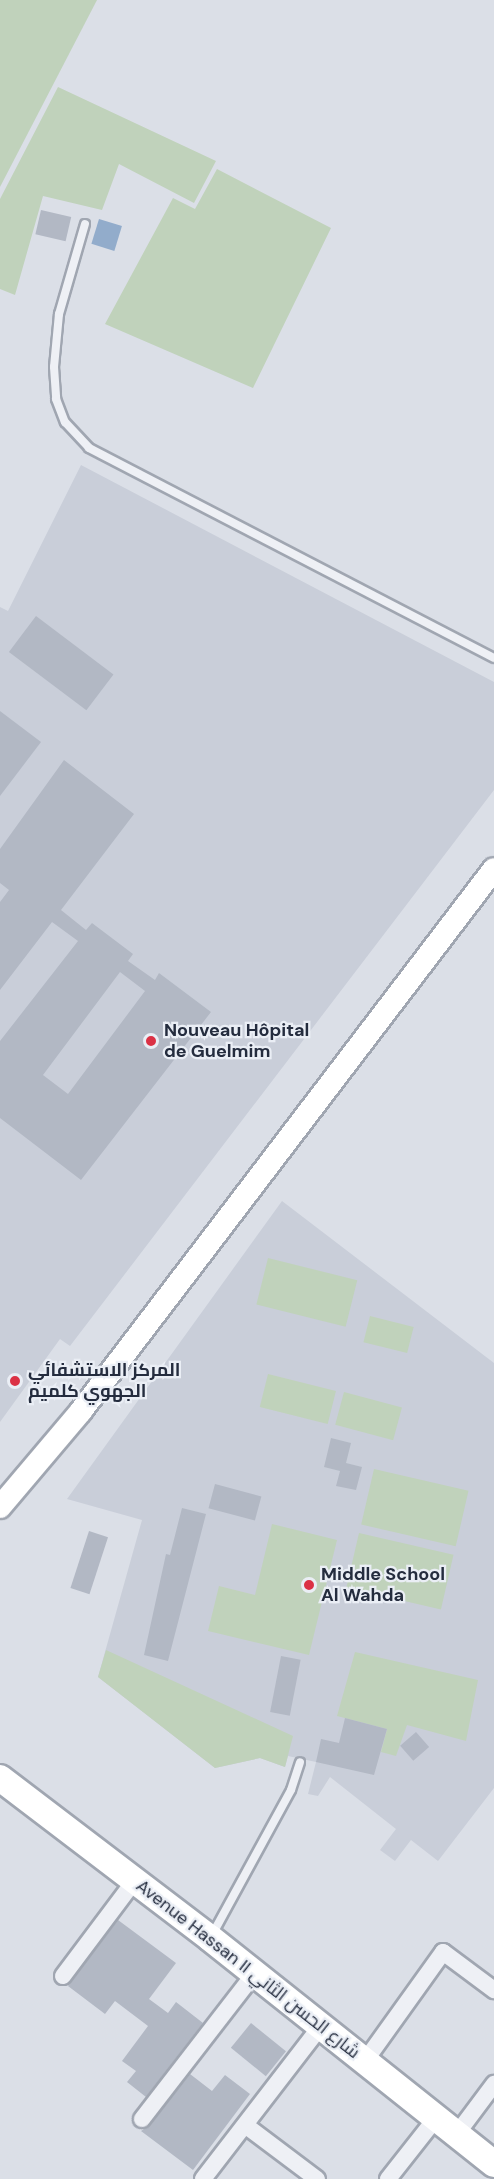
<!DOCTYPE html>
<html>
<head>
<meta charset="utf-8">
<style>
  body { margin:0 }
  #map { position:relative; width:494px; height:2179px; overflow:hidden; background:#dbdfe7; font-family:"DM Sans",Cairo,sans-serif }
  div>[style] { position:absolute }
  .built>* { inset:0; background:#c9ced9 }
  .green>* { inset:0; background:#c0d2bb; transform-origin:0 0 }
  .water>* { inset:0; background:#92accb; transform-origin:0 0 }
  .building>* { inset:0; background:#b2b8c4; transform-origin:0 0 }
  .roads { filter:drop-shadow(2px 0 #a0a6b1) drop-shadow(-2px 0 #a0a6b1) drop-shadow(0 2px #a0a6b1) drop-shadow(0 -2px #a0a6b1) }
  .lane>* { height:8px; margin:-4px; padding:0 4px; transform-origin:4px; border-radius:4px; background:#eef0f5 }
  .street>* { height:16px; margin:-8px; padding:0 8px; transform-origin:8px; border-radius:8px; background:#eef0f5 }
  .secondary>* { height:22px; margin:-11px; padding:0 11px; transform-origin:11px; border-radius:11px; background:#fff }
  .primary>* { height:26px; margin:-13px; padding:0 13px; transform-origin:13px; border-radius:13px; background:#fff }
  .dots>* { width:16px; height:16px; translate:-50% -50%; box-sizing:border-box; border:3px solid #eaeef5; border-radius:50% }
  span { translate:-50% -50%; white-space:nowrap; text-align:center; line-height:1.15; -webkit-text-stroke:4.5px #eaeef5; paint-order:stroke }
  .poi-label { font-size:18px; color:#242c3e; font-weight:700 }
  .left { translate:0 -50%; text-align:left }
  .street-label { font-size:18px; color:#242c3e }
</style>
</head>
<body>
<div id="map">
  <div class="built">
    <div style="clip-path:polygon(81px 465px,494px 682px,494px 790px,70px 1346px,60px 1339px,0 1422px,0 607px,8px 611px)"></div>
    <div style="clip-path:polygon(282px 1201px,494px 1363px,494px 1788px,438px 1861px,411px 1840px,395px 1861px,380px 1850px,396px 1829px,330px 1777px,318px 1796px,308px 1794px,316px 1762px,288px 1756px,285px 1767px,260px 1758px,215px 1768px,98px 1677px,142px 1520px,67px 1499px)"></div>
  </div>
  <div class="green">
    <div style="clip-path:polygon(0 0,97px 0,0 187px)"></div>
    <div style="clip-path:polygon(58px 87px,216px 161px,194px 203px,119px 164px,102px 210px,43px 196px,15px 295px,0 289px,0 199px)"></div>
    <div style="clip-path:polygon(217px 169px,331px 228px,253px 388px,105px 324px,173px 198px,195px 209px)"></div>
    <div style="left:268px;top:1258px;width:92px;height:48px;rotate:14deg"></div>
    <div style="left:370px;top:1316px;width:45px;height:27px;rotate:14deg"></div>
    <div style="left:268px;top:1374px;width:70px;height:34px;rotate:14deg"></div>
    <div style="left:344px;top:1392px;width:60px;height:34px;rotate:15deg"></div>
    <div style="left:374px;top:1469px;width:97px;height:57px;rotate:13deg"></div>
    <div style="clip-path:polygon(272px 1524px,337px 1540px,309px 1655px,208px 1631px,219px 1586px,255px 1595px)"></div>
    <div style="left:359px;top:1533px;width:97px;height:56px;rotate:13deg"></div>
    <div style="clip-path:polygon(106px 1650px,293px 1736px,285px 1767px,260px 1758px,215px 1768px,98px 1677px)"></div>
    <div style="clip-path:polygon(355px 1652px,478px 1680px,466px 1741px,407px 1725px,396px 1756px,381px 1752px,387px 1729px,337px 1716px)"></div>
  </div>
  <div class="water">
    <div style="left:99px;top:219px;width:24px;height:26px;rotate:17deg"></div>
  </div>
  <div class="building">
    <div style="left:41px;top:210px;width:31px;height:25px;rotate:13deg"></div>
    <div style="left:36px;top:616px;width:97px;height:45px;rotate:37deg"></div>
    <div style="clip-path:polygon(0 711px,41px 742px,0 796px)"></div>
    <div style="clip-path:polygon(evenodd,64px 760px,134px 814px,61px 910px,86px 930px,92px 923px,133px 954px,128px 961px,155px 980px,159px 973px,211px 1012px,81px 1180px,0 1118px,0 1041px,78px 941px,52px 922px,0 990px,0 902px,9px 890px,0 883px,0 849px,64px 760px,120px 972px,145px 991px,68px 1094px,43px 1075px,120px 972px)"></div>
    <div style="clip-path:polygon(331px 1438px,351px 1443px,346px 1463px,362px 1467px,356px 1490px,336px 1486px,340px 1471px,324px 1467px)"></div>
    <div style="left:215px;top:1484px;width:48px;height:25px;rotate:15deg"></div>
    <div style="clip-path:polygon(182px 1508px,206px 1514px,168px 1661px,144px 1655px,166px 1554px,170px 1555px)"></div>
    <div style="left:89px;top:1531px;width:20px;height:60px;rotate:18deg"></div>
    <div style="left:281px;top:1656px;width:20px;height:57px;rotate:11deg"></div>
    <div style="clip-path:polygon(345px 1718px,387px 1729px,374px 1775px,316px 1762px,321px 1739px,339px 1743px)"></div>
    <div style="left:416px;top:1732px;width:20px;height:21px;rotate:49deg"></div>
    <div style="clip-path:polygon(118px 1920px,176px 1963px,149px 1999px,168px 2013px,176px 2002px,203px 2023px,146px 2097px,127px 2082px,136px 2071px,122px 2061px,148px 2026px,115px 2001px,105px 2014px,68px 1986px)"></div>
    <div style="left:251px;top:2023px;width:45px;height:32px;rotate:39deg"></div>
    <div style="clip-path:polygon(190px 2074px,212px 2091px,225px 2075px,250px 2094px,193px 2170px,141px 2131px,150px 2125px)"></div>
  </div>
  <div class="roads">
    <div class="lane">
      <div style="left:85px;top:224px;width:94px;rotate:106.1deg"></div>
      <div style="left:59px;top:314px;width:53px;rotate:95.4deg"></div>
      <div style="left:54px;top:367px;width:32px;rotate:86deg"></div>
      <div style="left:56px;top:399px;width:25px;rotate:69deg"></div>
      <div style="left:65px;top:422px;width:35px;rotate:47deg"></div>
      <div style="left:89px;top:448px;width:456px;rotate:27.4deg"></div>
      <div style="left:212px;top:1935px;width:165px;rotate:-61.4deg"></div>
      <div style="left:291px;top:1790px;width:29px;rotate:-72deg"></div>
    </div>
    <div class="street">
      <div style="left:63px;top:1976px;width:120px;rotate:-53.1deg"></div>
      <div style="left:365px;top:2061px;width:134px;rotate:-54.4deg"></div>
      <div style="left:443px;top:1952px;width:64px;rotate:36.7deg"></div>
      <div style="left:142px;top:2119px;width:185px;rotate:-52.3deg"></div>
      <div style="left:245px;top:2125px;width:90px;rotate:36.9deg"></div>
      <div style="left:456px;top:2135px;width:64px;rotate:-53.3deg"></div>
      <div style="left:203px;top:2179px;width:193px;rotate:-52.4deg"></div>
      <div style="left:388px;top:2179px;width:78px;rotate:-51.8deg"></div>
    </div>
    <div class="secondary">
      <div style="left:0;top:1507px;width:126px;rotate:-49.8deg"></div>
      <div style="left:81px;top:1411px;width:681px;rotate:-52.69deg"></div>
    </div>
    <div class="primary">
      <div style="left:0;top:1778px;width:264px;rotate:37.3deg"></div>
      <div style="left:210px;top:1938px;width:363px;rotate:38.5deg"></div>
    </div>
  </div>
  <div class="dots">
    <div style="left:151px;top:1041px;background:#db3145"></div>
    <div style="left:15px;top:1381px;background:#db3145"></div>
    <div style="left:309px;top:1585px;background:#db3145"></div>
  </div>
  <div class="poi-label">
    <span class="left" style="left:164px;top:1041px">Nouveau Hôpital<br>de Guelmim</span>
    <span class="left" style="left:28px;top:1381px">المركز الاستشفائي<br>الجهوي كلميم</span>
    <span class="left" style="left:321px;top:1585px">Middle School<br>Al Wahda</span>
  </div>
  <div class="street-label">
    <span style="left:248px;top:1969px;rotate:38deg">Avenue Hassan II شارع الحسن الثاني</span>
  </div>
</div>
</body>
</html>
